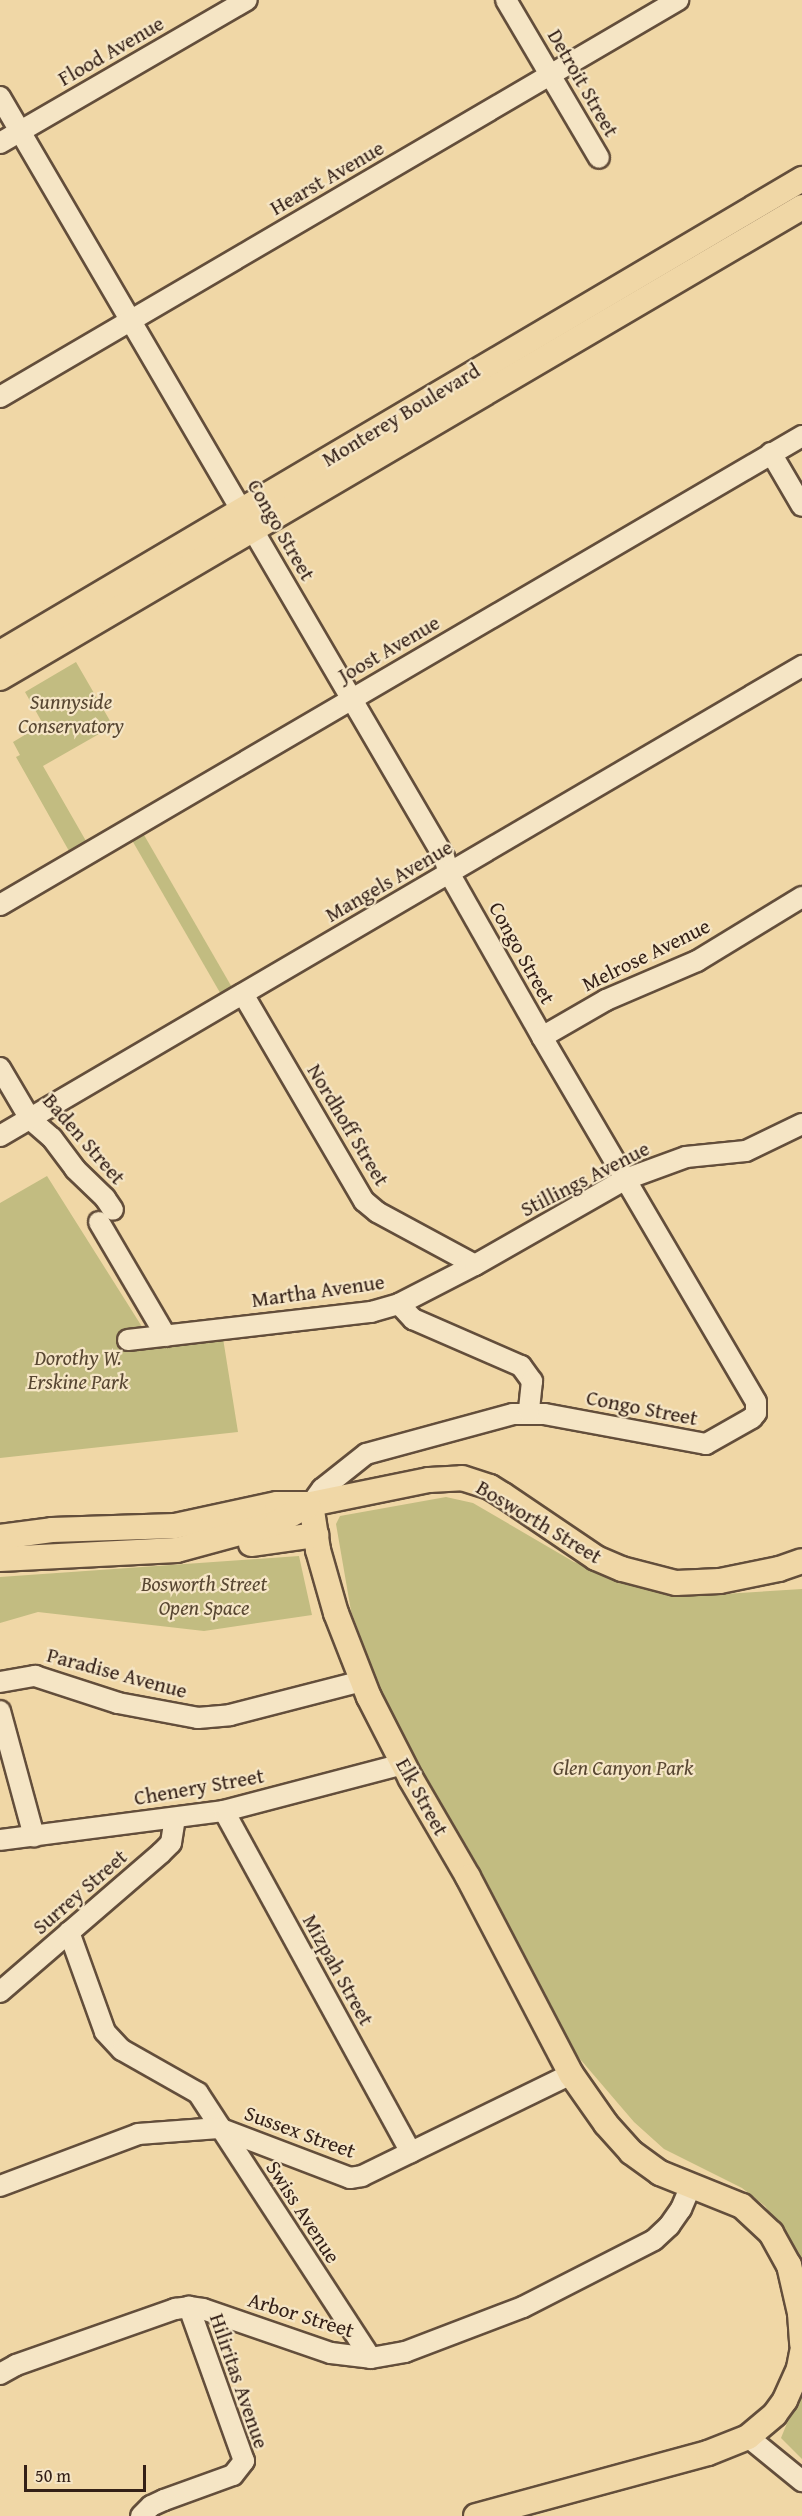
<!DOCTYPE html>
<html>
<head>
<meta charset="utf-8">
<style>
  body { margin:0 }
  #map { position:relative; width:802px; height:2516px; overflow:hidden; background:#f0d7a6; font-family:"Gentium Book Plus",serif }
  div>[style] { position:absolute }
  .green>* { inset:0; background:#c2bc81; transform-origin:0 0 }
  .roads { filter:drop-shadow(2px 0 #634e3b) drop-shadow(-2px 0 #634e3b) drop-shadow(0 2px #634e3b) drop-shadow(0 -2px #634e3b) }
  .minor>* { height:20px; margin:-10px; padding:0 10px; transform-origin:10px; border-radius:10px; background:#f5e5c5 }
  .major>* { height:24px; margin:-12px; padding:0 12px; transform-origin:12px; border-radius:12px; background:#f0d7a6 }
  span { translate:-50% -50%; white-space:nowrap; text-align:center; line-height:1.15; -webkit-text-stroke:4.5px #f5e5c5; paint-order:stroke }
  .street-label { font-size:21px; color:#342017 }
  .park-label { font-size:21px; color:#584732; font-style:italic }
  .scale { position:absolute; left:24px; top:2465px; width:122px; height:27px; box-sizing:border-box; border:3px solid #342017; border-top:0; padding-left:8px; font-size:18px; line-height:21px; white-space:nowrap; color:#342017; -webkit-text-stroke:4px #f5e5c5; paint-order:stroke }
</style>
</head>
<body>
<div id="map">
  <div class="green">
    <div style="clip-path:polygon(76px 662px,113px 726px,43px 766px,86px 841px,69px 851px,16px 757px,20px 755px,13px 742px,43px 724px,25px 692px)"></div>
    <div style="left:144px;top:835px;width:181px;height:13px;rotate:60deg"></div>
    <div style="clip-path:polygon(47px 1176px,151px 1341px,222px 1332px,238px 1432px,0 1458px,0 1203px)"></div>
    <div style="clip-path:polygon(446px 1497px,473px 1503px,574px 1562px,674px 1597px,802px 1589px,802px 2278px,787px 2236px,765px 2206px,742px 2188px,664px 2149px,634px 2122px,568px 2045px,487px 1889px,384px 1700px,351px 1611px,336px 1524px,340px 1516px)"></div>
    <div style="clip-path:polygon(299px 1556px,312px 1615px,204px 1631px,38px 1612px,0 1623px,0 1577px)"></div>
    <div style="clip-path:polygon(802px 2386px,802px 2459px,781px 2438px)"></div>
  </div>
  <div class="roads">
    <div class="minor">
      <div style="left:506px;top:0;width:183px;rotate:59.5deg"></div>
      <div style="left:0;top:97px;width:880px;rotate:59.71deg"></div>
      <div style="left:444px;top:857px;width:17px;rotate:73deg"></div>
      <div style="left:449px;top:873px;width:189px;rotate:60.4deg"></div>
      <div style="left:542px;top:1037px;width:423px;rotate:59.6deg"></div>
      <div style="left:756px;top:1402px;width:11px;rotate:90deg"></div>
      <div style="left:756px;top:1413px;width:6px;rotate:129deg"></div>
      <div style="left:752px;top:1418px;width:53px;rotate:150.5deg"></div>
      <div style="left:706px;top:1444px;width:165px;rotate:-169.5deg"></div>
      <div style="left:544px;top:1414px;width:31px;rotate:180deg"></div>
      <div style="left:513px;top:1414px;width:152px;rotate:164.8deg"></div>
      <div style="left:366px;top:1454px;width:56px;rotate:141.5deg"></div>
      <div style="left:322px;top:1489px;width:19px;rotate:126deg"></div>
      <div style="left:0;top:143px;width:285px;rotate:-30.1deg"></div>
      <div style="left:0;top:397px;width:786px;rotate:-30.35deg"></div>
      <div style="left:771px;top:453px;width:61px;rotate:59.7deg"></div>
      <div style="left:0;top:905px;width:929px;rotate:-30.32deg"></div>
      <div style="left:243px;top:994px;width:240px;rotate:59.7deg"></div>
      <div style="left:364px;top:1201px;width:17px;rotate:40deg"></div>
      <div style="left:377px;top:1212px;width:111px;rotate:28.4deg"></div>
      <div style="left:542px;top:1037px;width:74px;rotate:-30deg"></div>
      <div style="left:606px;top:1000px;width:99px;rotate:-23.2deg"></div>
      <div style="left:697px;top:961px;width:123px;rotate:-31.4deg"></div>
      <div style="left:0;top:1068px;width:59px;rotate:59.5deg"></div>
      <div style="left:30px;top:1119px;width:29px;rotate:41deg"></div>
      <div style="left:52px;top:1138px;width:39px;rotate:53deg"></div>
      <div style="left:75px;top:1169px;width:42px;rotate:44deg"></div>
      <div style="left:105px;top:1198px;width:14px;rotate:56deg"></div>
      <div style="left:0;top:1136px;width:930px;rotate:-30.37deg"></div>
      <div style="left:99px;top:1222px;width:132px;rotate:59.6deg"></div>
      <div style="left:399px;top:1304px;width:85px;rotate:-27.2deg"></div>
      <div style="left:475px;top:1265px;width:174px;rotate:-29.7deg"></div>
      <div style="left:626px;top:1179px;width:64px;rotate:-20.1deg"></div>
      <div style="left:686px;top:1157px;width:60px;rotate:-5.7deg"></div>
      <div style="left:746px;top:1151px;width:62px;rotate:-25.7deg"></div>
      <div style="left:128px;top:1340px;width:245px;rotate:-6.6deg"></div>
      <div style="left:371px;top:1312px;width:29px;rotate:-16deg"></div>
      <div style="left:399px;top:1304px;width:21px;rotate:47deg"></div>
      <div style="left:413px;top:1319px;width:118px;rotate:23.5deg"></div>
      <div style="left:521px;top:1366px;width:19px;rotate:54deg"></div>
      <div style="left:532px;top:1381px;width:31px;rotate:96deg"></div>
      <div style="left:0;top:1682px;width:36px;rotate:-10deg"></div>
      <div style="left:35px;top:1676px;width:87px;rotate:18deg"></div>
      <div style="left:118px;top:1703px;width:81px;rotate:10.6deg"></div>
      <div style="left:198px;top:1718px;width:32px;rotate:-5deg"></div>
      <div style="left:230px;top:1715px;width:136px;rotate:-14.4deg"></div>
      <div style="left:0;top:1711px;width:130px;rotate:74.8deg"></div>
      <div style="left:224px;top:1811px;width:389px;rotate:61.3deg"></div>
      <div style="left:0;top:1840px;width:226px;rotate:-7.4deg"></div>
      <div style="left:224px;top:1811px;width:185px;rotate:-14.7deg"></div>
      <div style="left:69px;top:1932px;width:106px;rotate:70.2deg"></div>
      <div style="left:105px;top:2032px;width:25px;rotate:47deg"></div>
      <div style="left:122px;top:2050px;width:87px;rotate:29.5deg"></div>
      <div style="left:198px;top:2093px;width:316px;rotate:56.9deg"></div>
      <div style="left:0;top:1992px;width:213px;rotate:-40.8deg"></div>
      <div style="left:161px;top:1853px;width:14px;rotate:-45deg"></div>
      <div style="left:171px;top:1843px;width:24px;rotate:-81deg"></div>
      <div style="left:0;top:2186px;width:147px;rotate:-20.6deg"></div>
      <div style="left:138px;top:2134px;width:81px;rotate:-4.2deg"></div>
      <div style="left:219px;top:2128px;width:140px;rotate:20.9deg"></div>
      <div style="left:350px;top:2178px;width:12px;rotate:-9deg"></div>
      <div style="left:362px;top:2176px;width:233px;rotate:-26deg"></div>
      <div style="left:0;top:2374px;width:18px;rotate:-29deg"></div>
      <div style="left:16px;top:2365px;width:169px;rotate:-19.4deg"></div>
      <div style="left:175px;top:2309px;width:14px;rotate:-8deg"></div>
      <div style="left:189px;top:2307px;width:14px;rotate:8deg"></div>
      <div style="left:203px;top:2309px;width:135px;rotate:19deg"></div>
      <div style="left:331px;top:2353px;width:40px;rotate:7.1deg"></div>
      <div style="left:371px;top:2358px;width:35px;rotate:-10deg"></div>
      <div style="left:405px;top:2352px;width:126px;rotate:-20.9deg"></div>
      <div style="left:523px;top:2307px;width:147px;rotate:-27.1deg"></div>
      <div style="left:654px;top:2240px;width:21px;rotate:-43deg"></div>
      <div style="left:669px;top:2226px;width:21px;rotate:-55deg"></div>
      <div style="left:681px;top:2209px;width:25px;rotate:-67deg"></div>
      <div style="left:748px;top:2437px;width:70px;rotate:39.2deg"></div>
      <div style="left:141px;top:2516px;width:14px;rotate:-45deg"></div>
      <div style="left:151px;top:2506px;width:14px;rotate:-25deg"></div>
      <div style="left:164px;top:2500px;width:73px;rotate:-19.9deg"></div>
      <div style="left:233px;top:2475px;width:18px;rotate:-52deg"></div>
      <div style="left:244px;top:2461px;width:164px;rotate:-109.7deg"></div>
    </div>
    <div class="major">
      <div style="left:0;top:653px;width:932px;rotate:-30.58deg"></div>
      <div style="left:0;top:678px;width:930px;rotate:-30.42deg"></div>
      <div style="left:311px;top:1504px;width:47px;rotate:81.3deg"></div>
      <div style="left:318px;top:1550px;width:66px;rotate:74.1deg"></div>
      <div style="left:336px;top:1613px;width:90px;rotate:68.6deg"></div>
      <div style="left:369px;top:1697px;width:92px;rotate:62.9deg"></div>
      <div style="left:411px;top:1779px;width:113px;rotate:59.8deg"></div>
      <div style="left:468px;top:1877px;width:222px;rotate:62.4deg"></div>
      <div style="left:571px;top:2074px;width:61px;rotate:55deg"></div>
      <div style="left:606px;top:2124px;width:38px;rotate:48deg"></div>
      <div style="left:631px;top:2152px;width:36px;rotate:36deg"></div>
      <div style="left:660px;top:2173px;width:88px;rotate:21.9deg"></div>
      <div style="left:742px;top:2206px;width:40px;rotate:43deg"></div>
      <div style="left:771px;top:2233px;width:37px;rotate:61deg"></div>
      <div style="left:789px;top:2265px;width:49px;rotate:77.1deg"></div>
      <div style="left:800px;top:2313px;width:31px;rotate:86deg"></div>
      <div style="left:0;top:1537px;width:52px;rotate:-7.7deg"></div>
      <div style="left:52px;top:1530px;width:123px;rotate:-1.9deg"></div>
      <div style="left:175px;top:1526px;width:104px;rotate:-12.2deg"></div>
      <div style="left:277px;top:1504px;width:34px"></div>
      <div style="left:311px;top:1504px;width:120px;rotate:-11.5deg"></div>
      <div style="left:429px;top:1480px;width:33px;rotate:-3deg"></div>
      <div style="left:462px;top:1478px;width:29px;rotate:18deg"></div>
      <div style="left:490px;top:1487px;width:15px;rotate:32deg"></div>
      <div style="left:503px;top:1495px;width:112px;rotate:34.1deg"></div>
      <div style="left:596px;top:1558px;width:28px;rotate:23deg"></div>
      <div style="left:622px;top:1569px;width:56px;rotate:14.5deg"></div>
      <div style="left:676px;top:1583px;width:44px;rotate:-2.6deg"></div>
      <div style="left:720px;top:1581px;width:60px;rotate:-11.5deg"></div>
      <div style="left:779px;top:1569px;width:24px;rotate:-19deg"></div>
      <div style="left:251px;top:1544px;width:66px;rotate:-7.9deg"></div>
      <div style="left:0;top:1559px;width:177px;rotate:-2.9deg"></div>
      <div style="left:177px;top:1550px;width:103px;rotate:-15.3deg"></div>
      <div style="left:276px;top:1523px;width:37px;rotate:-29deg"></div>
      <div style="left:476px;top:2516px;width:240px;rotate:-15.2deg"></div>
      <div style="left:708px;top:2453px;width:43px;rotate:-21.8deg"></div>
      <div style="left:748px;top:2437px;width:35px;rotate:-40deg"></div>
      <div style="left:775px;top:2414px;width:17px;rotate:-54deg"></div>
      <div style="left:785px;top:2400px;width:35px;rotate:-66deg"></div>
      <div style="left:799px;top:2368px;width:16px;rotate:-79deg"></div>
    </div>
  </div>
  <div class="street-label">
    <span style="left:111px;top:51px;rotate:-30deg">Flood Avenue</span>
    <span style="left:583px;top:83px;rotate:60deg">Detroit Street</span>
    <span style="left:327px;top:178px;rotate:-30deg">Hearst Avenue</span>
    <span style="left:401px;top:415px;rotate:-31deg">Monterey Boulevard</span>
    <span style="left:281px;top:530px;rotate:60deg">Congo Street</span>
    <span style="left:389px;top:649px;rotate:-30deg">Joost Avenue</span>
    <span style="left:389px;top:881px;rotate:-30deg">Mangels Avenue</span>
    <span style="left:522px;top:953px;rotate:61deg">Congo Street</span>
    <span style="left:646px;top:955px;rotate:-26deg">Melrose Avenue</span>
    <span style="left:348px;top:1125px;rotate:59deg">Nordhoff Street</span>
    <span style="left:84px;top:1139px;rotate:49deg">Baden Street</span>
    <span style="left:585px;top:1179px;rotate:-27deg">Stillings Avenue</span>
    <span style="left:318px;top:1291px;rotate:-8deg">Martha Avenue</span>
    <span style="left:642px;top:1408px;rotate:11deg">Congo Street</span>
    <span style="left:539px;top:1522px;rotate:31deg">Bosworth Street</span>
    <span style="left:117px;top:1673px;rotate:15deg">Paradise Avenue</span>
    <span style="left:199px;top:1787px;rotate:-10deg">Chenery Street</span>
    <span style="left:422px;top:1797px;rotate:61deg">Elk Street</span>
    <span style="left:80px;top:1892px;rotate:-41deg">Surrey Street</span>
    <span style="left:338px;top:1970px;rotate:61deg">Mizpah Street</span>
    <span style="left:300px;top:2132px;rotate:20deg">Sussex Street</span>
    <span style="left:303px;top:2212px;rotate:57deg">Swiss Avenue</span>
    <span style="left:301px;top:2315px;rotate:17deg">Arbor Street</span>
    <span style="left:239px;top:2381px;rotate:71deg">Hiliritas Avenue</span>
  </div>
  <div class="park-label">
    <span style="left:71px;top:714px">Sunnyside<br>Conservatory</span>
    <span style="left:78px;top:1370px">Dorothy W.<br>Erskine Park</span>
    <span style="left:204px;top:1596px">Bosworth Street<br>Open Space</span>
    <span style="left:623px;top:1768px">Glen Canyon Park</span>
  </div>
  <div class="scale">50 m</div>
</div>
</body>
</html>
